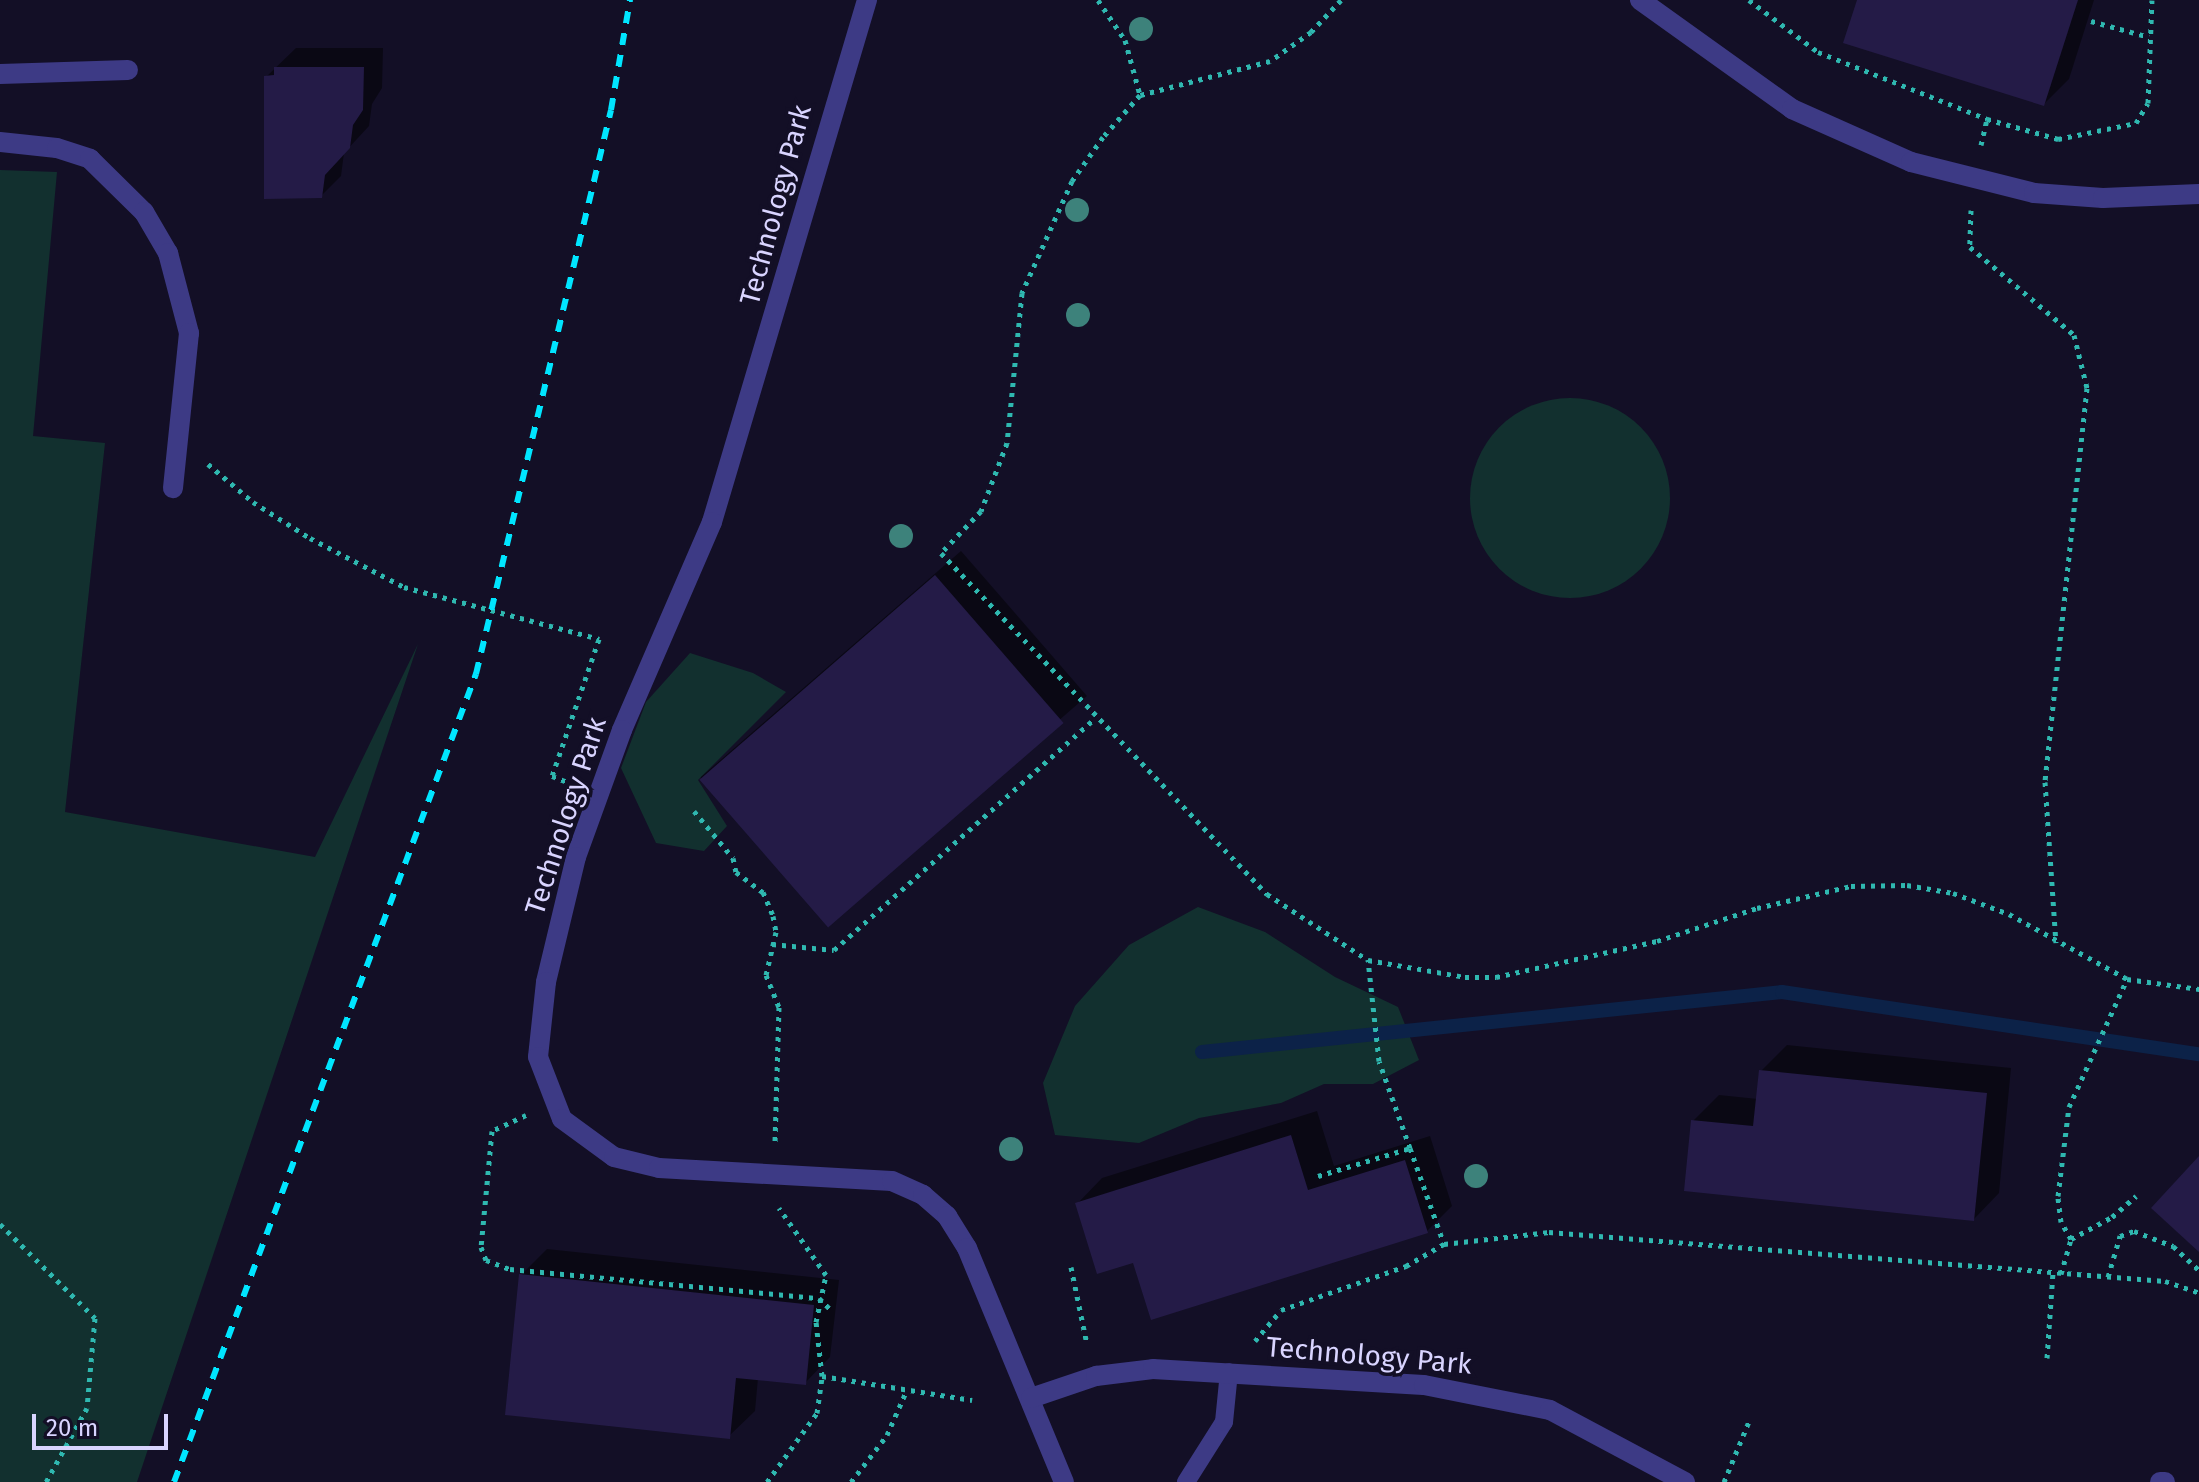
<!DOCTYPE html>
<html>
<head>
<meta charset="utf-8">
<style>
  body { margin:0 }
  #map { position:relative; width:2199px; height:1482px; overflow:hidden; background:#130f26; font-family:"Fira Sans",sans-serif }
  div>[style] { position:absolute }
  .green>* { inset:0; background:#12302f }
  .round { border-radius:50% }
  .shadow>* { inset:0; background:#0007; transform-origin:0 0 }
  .stream>* { height:14px; margin:-7px; padding:0 7px; transform-origin:7px; border-radius:7px; background:#0c2248 }
  .building>* { inset:0; background:#241b47; transform-origin:0 0 }
  .path>* { height:5px; margin-top:-2.5px; transform-origin:0; background:repeating-linear-gradient(90deg,#2fb8b0 0 4px,transparent 0 10px) }
  .lane>* { height:18px; margin:-9px; padding:0 9px; transform-origin:9px; border-radius:9px; background:#3d3a85 }
  .street>* { height:20px; margin:-10px; padding:0 10px; transform-origin:10px; border-radius:10px; background:#3d3a85 }
  .rail>* { height:6px; margin-top:-3px; transform-origin:0; background:repeating-linear-gradient(90deg,#00e5ff 0 12px,transparent 0 22px) }
  .trees>* { width:24px; height:24px; margin:-12px; border-radius:50%; background:#3d827b }
  span { translate:-50% -50%; white-space:nowrap; text-align:center; line-height:1.15; -webkit-text-stroke:7px #130f26; paint-order:stroke }
  .street-label { font-size:28px; color:#d9d4ff }
  .scale { position:absolute; left:32px; top:1414px; width:136px; height:36px; box-sizing:border-box; border:4px solid #d9d4ff; border-top:0; padding-left:10px; font-size:24px; line-height:28px; white-space:nowrap; color:#d9d4ff; -webkit-text-stroke:6px #130f26; paint-order:stroke }
</style>
</head>
<body>
<div id="map">
  <div class="green">
    <div style="clip-path:polygon(0 170px,57px 172px,33px 436px,105px 443px,65px 812px,315px 857px,418px 644px,137px 1482px,0 1482px)"></div>
    <div class="round" style="left:1470px;top:398px;width:200px;height:200px"></div>
    <div style="clip-path:polygon(690px 653px,753px 673px,786px 692px,698px 780px,727px 826px,704px 851px,656px 843px,621px 768px,646px 702px)"></div>
    <div style="clip-path:polygon(1198px 907px,1265px 932px,1335px 977px,1398px 1007px,1419px 1060px,1373px 1084px,1324px 1084px,1281px 1103px,1199px 1118px,1139px 1143px,1055px 1135px,1043px 1083px,1075px 1006px,1129px 945px)"></div>
  </div>
  <div class="shadow">
    <div style="clip-path:polygon(1859px 0,2094px 0,2069px 79px,2044px 104px)"></div>
    <div style="clip-path:polygon(296px 48px,383px 48px,382px 88px,372px 104px,369px 126px,344px 153px,341px 176px,321px 196px,266px 77px)"></div>
    <div style="left:961px;top:551px;width:192px;height:345px;rotate:49deg"></div>
    <div style="clip-path:polygon(1787px 1045px,2011px 1068px,1999px 1193px,1974px 1219px,1693px 1121px,1719px 1095px,1758px 1099px,1761px 1071px)"></div>
    <div style="clip-path:polygon(1317px 1111px,1334px 1166px,1430px 1136px,1452px 1206px,1427px 1231px,1134px 1261px,1077px 1204px,1102px 1178px)"></div>
    <div style="clip-path:polygon(547px 1249px,839px 1280px,830px 1357px,805px 1383px,758px 1378px,755px 1411px,729px 1436px,521px 1275px)"></div>
  </div>
  <div class="stream">
    <div style="left:1202px;top:1052px;width:583px;rotate:-5.91deg"></div>
    <div style="left:1782px;top:992px;width:422px;rotate:8.5deg"></div>
  </div>
  <div class="building">
    <div style="clip-path:polygon(1857px 0,2078px 0,2044px 106px,1843px 43px)"></div>
    <div style="clip-path:polygon(274px 67px,364px 67px,363px 110px,353px 125px,350px 148px,325px 175px,322px 198px,264px 199px,264px 76px,274px 75px)"></div>
    <div style="left:935px;top:575px;width:196px;height:312px;rotate:49deg"></div>
    <div style="clip-path:polygon(1759px 1070px,1987px 1093px,1974px 1221px,1684px 1191px,1691px 1120px,1753px 1126px)"></div>
    <div style="clip-path:polygon(1291px 1135px,1308px 1190px,1405px 1160px,1428px 1233px,1151px 1320px,1133px 1263px,1097px 1274px,1075px 1203px)"></div>
    <div style="clip-path:polygon(2199px 1156px,2199px 1252px,2151px 1208px)"></div>
    <div style="clip-path:polygon(519px 1274px,814px 1305px,806px 1385px,736px 1378px,730px 1439px,505px 1415px)"></div>
  </div>
  <div class="path">
    <div style="left:1098px;top:0;width:48px;rotate:56deg"></div>
    <div style="left:1125px;top:40px;width:57px;rotate:74.7deg"></div>
    <div style="left:1341px;top:0;width:44px;rotate:133.2deg"></div>
    <div style="left:1311px;top:32px;width:50px;rotate:144.7deg"></div>
    <div style="left:1270px;top:61px;width:134px;rotate:165.3deg"></div>
    <div style="left:1140px;top:95px;width:56px;rotate:131.4deg"></div>
    <div style="left:1103px;top:137px;width:54px;rotate:125.2deg"></div>
    <div style="left:1072px;top:181px;width:123px;rotate:114.1deg"></div>
    <div style="left:1022px;top:293px;width:151px;rotate:95.7deg"></div>
    <div style="left:1007px;top:443px;width:73px;rotate:110.9deg"></div>
    <div style="left:981px;top:511px;width:58px;rotate:133.6deg"></div>
    <div style="left:941px;top:553px;width:472px;rotate:46.3deg"></div>
    <div style="left:1267px;top:894px;width:121px;rotate:33.2deg"></div>
    <div style="left:1368px;top:960px;width:98px;rotate:9.9deg"></div>
    <div style="left:1465px;top:977px;width:31px"></div>
    <div style="left:1496px;top:977px;width:165px;rotate:-12.6deg"></div>
    <div style="left:1657px;top:941px;width:105px;rotate:-18.3deg"></div>
    <div style="left:1757px;top:908px;width:97px;rotate:-13.2deg"></div>
    <div style="left:1851px;top:886px;width:56px;rotate:-1deg"></div>
    <div style="left:1907px;top:885px;width:47px;rotate:9.9deg"></div>
    <div style="left:1953px;top:893px;width:60px;rotate:20.6deg"></div>
    <div style="left:2009px;top:914px;width:135px;rotate:28.8deg"></div>
    <div style="left:2127px;top:979px;width:73px;rotate:7.9deg"></div>
    <div style="left:1749px;top:0;width:86px;rotate:37deg"></div>
    <div style="left:1818px;top:52px;width:182px;rotate:21.6deg"></div>
    <div style="left:1987px;top:119px;width:74px;rotate:15.7deg"></div>
    <div style="left:2058px;top:139px;width:80px;rotate:-11.6deg"></div>
    <div style="left:2136px;top:123px;width:23px;rotate:-59deg"></div>
    <div style="left:2148px;top:103px;width:103px;rotate:-87.8deg"></div>
    <div style="left:2091px;top:21px;width:60px;rotate:15.4deg"></div>
    <div style="left:1981px;top:145px;width:27px;rotate:-77deg"></div>
    <div style="left:1971px;top:210px;width:37px;rotate:92deg"></div>
    <div style="left:1970px;top:247px;width:136px;rotate:40.2deg"></div>
    <div style="left:2074px;top:335px;width:55px;rotate:76.2deg"></div>
    <div style="left:2087px;top:388px;width:396px;rotate:96.1deg"></div>
    <div style="left:2045px;top:782px;width:161px;rotate:86.1deg"></div>
    <div style="left:208px;top:464px;width:59px;rotate:40.2deg"></div>
    <div style="left:253px;top:502px;width:67px;rotate:32.3deg"></div>
    <div style="left:310px;top:538px;width:106px;rotate:27.5deg"></div>
    <div style="left:404px;top:587px;width:202px;rotate:14.9deg"></div>
    <div style="left:599px;top:639px;width:145px;rotate:108.9deg"></div>
    <div style="left:552px;top:776px;width:19px;rotate:21deg"></div>
    <div style="left:694px;top:811px;width:61px;rotate:50.3deg"></div>
    <div style="left:733px;top:858px;width:14px;rotate:78deg"></div>
    <div style="left:736px;top:872px;width:34px;rotate:37deg"></div>
    <div style="left:763px;top:892px;width:26px;rotate:67deg"></div>
    <div style="left:773px;top:916px;width:16px;rotate:79deg"></div>
    <div style="left:776px;top:932px;width:44px;rotate:103.1deg"></div>
    <div style="left:766px;top:975px;width:35px;rotate:68deg"></div>
    <div style="left:779px;top:1007px;width:137px;rotate:91.7deg"></div>
    <div style="left:772px;top:944px;width:62px;rotate:5.5deg"></div>
    <div style="left:834px;top:950px;width:349px;rotate:-41.6deg"></div>
    <div style="left:526px;top:1115px;width:38px;rotate:155deg"></div>
    <div style="left:492px;top:1131px;width:117px;rotate:95.4deg"></div>
    <div style="left:481px;top:1247px;width:14px;rotate:69deg"></div>
    <div style="left:486px;top:1260px;width:26px;rotate:21deg"></div>
    <div style="left:510px;top:1269px;width:310px;rotate:5.4deg"></div>
    <div style="left:819px;top:1298px;width:17px;rotate:45deg"></div>
    <div style="left:1410px;top:1148px;width:102px;rotate:70.5deg"></div>
    <div style="left:1318px;top:1176px;width:96px;rotate:-16.9deg"></div>
    <div style="left:1410px;top:1148px;width:92px;rotate:-109.6deg"></div>
    <div style="left:1379px;top:1061px;width:102px;rotate:-96.2deg"></div>
    <div style="left:0;top:1224px;width:134px;rotate:44.7deg"></div>
    <div style="left:95px;top:1318px;width:90px;rotate:95.1deg"></div>
    <div style="left:87px;top:1408px;width:85px;rotate:119deg"></div>
    <div style="left:2071px;top:1239px;width:20px;rotate:-120deg"></div>
    <div style="left:2061px;top:1222px;width:26px;rotate:-97deg"></div>
    <div style="left:2058px;top:1196px;width:90px;rotate:-83deg"></div>
    <div style="left:2069px;top:1107px;width:141px;rotate:-65.6deg"></div>
    <div style="left:1071px;top:1267px;width:79px;rotate:78.3deg"></div>
    <div style="left:2061px;top:1274px;width:36px;rotate:-74deg"></div>
    <div style="left:2071px;top:1239px;width:47px;rotate:-28.2deg"></div>
    <div style="left:2112px;top:1217px;width:32px;rotate:-41deg"></div>
    <div style="left:2108px;top:1277px;width:43px;rotate:-73.7deg"></div>
    <div style="left:2120px;top:1236px;width:15px;rotate:-20deg"></div>
    <div style="left:2134px;top:1231px;width:42px;rotate:21deg"></div>
    <div style="left:2173px;top:1246px;width:35px;rotate:43deg"></div>
    <div style="left:1255px;top:1341px;width:40px;rotate:-50deg"></div>
    <div style="left:1281px;top:1310px;width:133px;rotate:-19.4deg"></div>
    <div style="left:1406px;top:1266px;width:44px;rotate:-30.1deg"></div>
    <div style="left:1444px;top:1244px;width:106px;rotate:-6.5deg"></div>
    <div style="left:1549px;top:1232px;width:618px;rotate:4.55deg"></div>
    <div style="left:2165px;top:1281px;width:36px;rotate:19deg"></div>
    <div style="left:2047px;top:1358px;width:85px;rotate:-86deg"></div>
    <div style="left:822px;top:1376px;width:152px;rotate:9.1deg"></div>
    <div style="left:767px;top:1482px;width:85px;rotate:-54.1deg"></div>
    <div style="left:817px;top:1413px;width:37px;rotate:-82deg"></div>
    <div style="left:822px;top:1376px;width:54px;rotate:-96.3deg"></div>
    <div style="left:816px;top:1322px;width:48px;rotate:-78deg"></div>
    <div style="left:826px;top:1275px;width:82px;rotate:-125deg"></div>
    <div style="left:851px;top:1482px;width:59px;rotate:-52.5deg"></div>
    <div style="left:887px;top:1435px;width:47px;rotate:-66.2deg"></div>
    <div style="left:1724px;top:1482px;width:68px;rotate:-67.6deg"></div>
  </div>
  <div class="lane">
    <div style="left:1186px;top:1482px;width:71px;rotate:-57.7deg"></div>
    <div style="left:1224px;top:1422px;width:50px;rotate:-84.3deg"></div>
  </div>
  <div class="street">
    <div style="left:867px;top:0;width:545px;rotate:106.54deg"></div>
    <div style="left:712px;top:522px;width:227px;rotate:113.4deg"></div>
    <div style="left:622px;top:730px;width:135px;rotate:109.9deg"></div>
    <div style="left:576px;top:857px;width:129px;rotate:103.5deg"></div>
    <div style="left:546px;top:982px;width:75px;rotate:96.1deg"></div>
    <div style="left:538px;top:1057px;width:66px;rotate:68.8deg"></div>
    <div style="left:562px;top:1119px;width:64px;rotate:36.2deg"></div>
    <div style="left:614px;top:1157px;width:46px;rotate:13.7deg"></div>
    <div style="left:659px;top:1168px;width:233px;rotate:3.2deg"></div>
    <div style="left:892px;top:1181px;width:34px;rotate:24deg"></div>
    <div style="left:923px;top:1195px;width:32px;rotate:41deg"></div>
    <div style="left:947px;top:1216px;width:38px;rotate:58deg"></div>
    <div style="left:967px;top:1248px;width:253px;rotate:67.5deg"></div>
    <div style="left:1640px;top:0;width:187px;rotate:35.6deg"></div>
    <div style="left:1792px;top:109px;width:130px;rotate:24deg"></div>
    <div style="left:1911px;top:162px;width:127px;rotate:14.1deg"></div>
    <div style="left:2034px;top:193px;width:69px;rotate:4.1deg"></div>
    <div style="left:2103px;top:198px;width:96px;rotate:-2.4deg"></div>
    <div style="left:0;top:74px;width:128px;rotate:-1.8deg"></div>
    <div style="left:0;top:142px;width:57px;rotate:6deg"></div>
    <div style="left:57px;top:148px;width:35px;rotate:18deg"></div>
    <div style="left:90px;top:159px;width:76px;rotate:44.5deg"></div>
    <div style="left:144px;top:212px;width:48px;rotate:59.7deg"></div>
    <div style="left:168px;top:253px;width:83px;rotate:75.3deg"></div>
    <div style="left:189px;top:333px;width:156px;rotate:95.9deg"></div>
    <div style="left:1031px;top:1398px;width:69px;rotate:-18.7deg"></div>
    <div style="left:1096px;top:1376px;width:57px;rotate:-7deg"></div>
    <div style="left:1153px;top:1369px;width:271px;rotate:3.4deg"></div>
    <div style="left:1424px;top:1385px;width:128px;rotate:11.2deg"></div>
    <div style="left:1550px;top:1410px;width:153px;rotate:28.1deg"></div>
    <div style="left:2160px;top:1482px;width:5px"></div>
  </div>
  <div class="rail">
    <div style="left:174px;top:1482px;width:863px;rotate:-69.51deg"></div>
    <div style="left:476px;top:674px;width:580px;rotate:-76.54deg"></div>
    <div style="left:611px;top:110px;width:112px;rotate:-80.2deg"></div>
  </div>
  <div class="trees">
    <div style="left:1141px;top:29px"></div>
    <div style="left:1077px;top:210px"></div>
    <div style="left:1078px;top:315px"></div>
    <div style="left:901px;top:536px"></div>
    <div style="left:1011px;top:1149px"></div>
    <div style="left:1476px;top:1176px"></div>
  </div>
  <div class="street-label">
    <span style="left:776px;top:205px;rotate:-75deg">Technology Park</span>
    <span style="left:566px;top:816px;rotate:-72deg">Technology Park</span>
    <span style="left:1369px;top:1356px;rotate:5deg">Technology Park</span>
  </div>
  <div class="scale">20 m</div>
</div>
</body>
</html>
